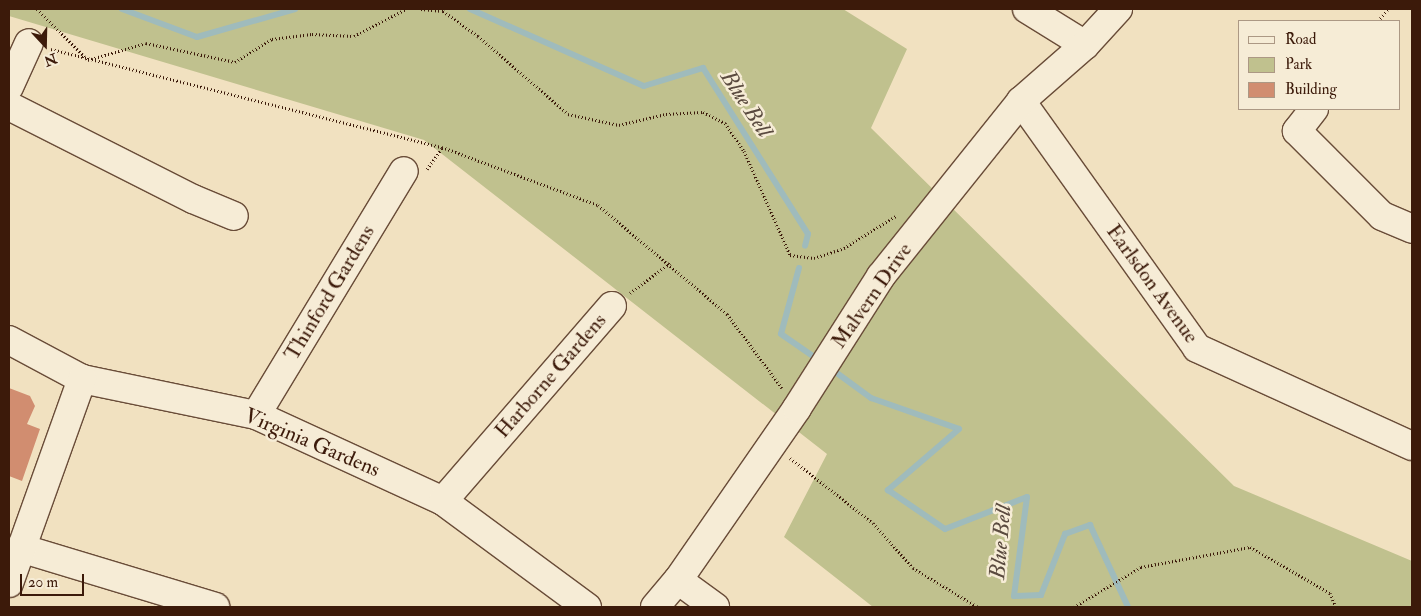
<!DOCTYPE html>
<html>
<head>
<meta charset="utf-8">
<style>
  body { margin:0 }
  #map { position:relative; width:1421px; height:616px; overflow:hidden; background:#f1e1c0; font-family:"IM FELL Double Pica",serif }
  div>[style] { position:absolute }
  .green>* { inset:0; background:#c0c18e }
  .stream>* { height:6px; margin:-3px; padding:0 3px; transform-origin:3px; border-radius:3px; background:#9fbbbc }
  .building>* { inset:0; background:#d18d70 }
  .path>* { height:3px; margin-top:-1.5px; transform-origin:0; background:repeating-linear-gradient(90deg,#3c1a0a 0 1px,transparent 0 3.5px) }
  .roads { filter:drop-shadow(1px 0 #694c38) drop-shadow(-1px 0 #694c38) drop-shadow(0 1px #694c38) drop-shadow(0 -1px #694c38) }
  .minor>* { height:28px; margin:-14px; padding:0 14px; transform-origin:14px; border-radius:14px; background:#f6ecd6 }
  span { translate:-50% -50%; white-space:nowrap; text-align:center; line-height:1.15; -webkit-text-stroke:5px #f6ecd6; paint-order:stroke }
  .street-label { font-size:21px; color:#3c1a0a }
  .water-label { font-size:22px; color:#5a4a3f; font-style:italic }
  .frame { position:absolute; inset:0; border:10px solid #3c1a0a; pointer-events:none }
  .legend { position:absolute; left:1238px; top:20px; width:162px; height:90px; box-sizing:border-box; background:#f6ecd6; border:1px solid #ac9884; margin:0; padding:6px 9px; list-style:none; font-size:15px; color:#3c1a0a }
  .legend li { display:flex; align-items:center; gap:10px; height:25px }
  .legend b { width:25px; border:1px solid #ac9884 }
  .north { position:absolute; left:20px; top:20px; width:50px; height:50px; -webkit-text-stroke:4px #f6ecd6; paint-order:stroke; rotate:159deg; font-size:14px; font-weight:700; line-height:20px; text-align:center; color:#3c1a0a }
  .north::after { content:''; display:block; margin:auto; width:18px; height:22px; background:#3c1a0a; clip-path:polygon(50% 0,100% 100%,50% 72%,0 100%) }
  .scale { position:absolute; left:20px; top:574px; width:64px; height:22px; box-sizing:border-box; border:2px solid #3c1a0a; border-top:0; padding-left:6px; font-size:15px; line-height:18px; white-space:nowrap; color:#3c1a0a; -webkit-text-stroke:4px #f6ecd6; paint-order:stroke }
</style>
</head>
<body>
<div id="map">
  <div class="green">
    <div style="clip-path:polygon(9px 9px,843px 9px,907px 49px,871px 128px,1234px 486px,1412px 561px,1412px 607px,873px 607px,784px 537px,827px 454px,424px 140px,9px 16px)"></div>
  </div>
  <div class="stream">
    <div style="left:122px;top:9px;width:80px;rotate:20.5deg"></div>
    <div style="left:197px;top:37px;width:102px;rotate:-15.9deg"></div>
    <div style="left:470px;top:9px;width:190px;rotate:23.9deg"></div>
    <div style="left:644px;top:86px;width:62px;rotate:-17deg"></div>
    <div style="left:703px;top:68px;width:196px;rotate:57.7deg"></div>
    <div style="left:808px;top:234px;width:12px;rotate:104deg"></div>
    <div style="left:799px;top:268px;width:68px;rotate:105.3deg"></div>
    <div style="left:781px;top:334px;width:47px;rotate:34.7deg"></div>
    <div style="left:830px;top:368px;width:51px;rotate:36.2deg"></div>
    <div style="left:871px;top:398px;width:93px;rotate:19.4deg"></div>
    <div style="left:959px;top:429px;width:94px;rotate:139.3deg"></div>
    <div style="left:888px;top:490px;width:69px;rotate:34.4deg"></div>
    <div style="left:945px;top:529px;width:88px;rotate:-21.3deg"></div>
    <div style="left:1027px;top:497px;width:100px;rotate:97.5deg"></div>
    <div style="left:1014px;top:596px;width:27px;rotate:-2deg"></div>
    <div style="left:1041px;top:595px;width:66px;rotate:-68.5deg"></div>
    <div style="left:1065px;top:534px;width:27px;rotate:-20deg"></div>
    <div style="left:1090px;top:525px;width:90px;rotate:65.1deg"></div>
  </div>
  <div class="building">
    <div style="clip-path:polygon(9px 388px,30px 396px,35px 406px,27px 424px,40px 429px,22px 481px,9px 476px)"></div>
  </div>
  <div class="path">
    <div style="left:37px;top:9px;width:72px;rotate:45deg"></div>
    <div style="left:88px;top:60px;width:60px;rotate:-16.3deg"></div>
    <div style="left:146px;top:43px;width:91px;rotate:12.1deg"></div>
    <div style="left:235px;top:62px;width:44px;rotate:-31.9deg"></div>
    <div style="left:272px;top:39px;width:40px;rotate:-7.1deg"></div>
    <div style="left:312px;top:34px;width:42px;rotate:2.7deg"></div>
    <div style="left:354px;top:36px;width:59px;rotate:-27.4deg"></div>
    <div style="left:421px;top:9px;width:22px;rotate:5deg"></div>
    <div style="left:443px;top:11px;width:43px;rotate:35.5deg"></div>
    <div style="left:478px;top:36px;width:119px;rotate:40.9deg"></div>
    <div style="left:568px;top:114px;width:52px;rotate:12.2deg"></div>
    <div style="left:619px;top:125px;width:48px;rotate:-13.2deg"></div>
    <div style="left:666px;top:114px;width:37px;rotate:-3deg"></div>
    <div style="left:703px;top:112px;width:25px;rotate:27deg"></div>
    <div style="left:725px;top:123px;width:34px;rotate:56deg"></div>
    <div style="left:744px;top:151px;width:114px;rotate:66.1deg"></div>
    <div style="left:790px;top:255px;width:24px;rotate:7deg"></div>
    <div style="left:814px;top:258px;width:32px;rotate:-18deg"></div>
    <div style="left:844px;top:248px;width:61px;rotate:-31.6deg"></div>
    <div style="left:1378px;top:21px;width:16px;rotate:-50deg"></div>
    <div style="left:51px;top:49px;width:403px;rotate:14.1deg"></div>
    <div style="left:442px;top:147px;width:166px;rotate:20.4deg"></div>
    <div style="left:598px;top:205px;width:169px;rotate:40.2deg"></div>
    <div style="left:727px;top:314px;width:92px;rotate:53.4deg"></div>
    <div style="left:427px;top:169px;width:26px;rotate:-54deg"></div>
    <div style="left:630px;top:293px;width:50px;rotate:-36.9deg"></div>
    <div style="left:790px;top:458px;width:105px;rotate:38.1deg"></div>
    <div style="left:873px;top:523px;width:60px;rotate:48.4deg"></div>
    <div style="left:913px;top:568px;width:76px;rotate:31deg"></div>
    <div style="left:1074px;top:607px;width:78px;rotate:-30.8deg"></div>
    <div style="left:1141px;top:567px;width:111px;rotate:-10.4deg"></div>
    <div style="left:1250px;top:547px;width:92px;rotate:29.9deg"></div>
    <div style="left:1330px;top:593px;width:15px;rotate:67deg"></div>
  </div>
  <div class="roads">
    <div class="minor">
      <div style="left:1027px;top:9px;width:68px;rotate:31.8deg"></div>
      <div style="left:9px;top:87px;width:48px;rotate:-65.6deg"></div>
      <div style="left:1021px;top:101px;width:303px;rotate:54.5deg"></div>
      <div style="left:1197px;top:348px;width:236px;rotate:24.5deg"></div>
      <div style="left:9px;top:106px;width:206px;rotate:26.8deg"></div>
      <div style="left:193px;top:199px;width:44px;rotate:22.5deg"></div>
      <div style="left:1314px;top:109px;width:28px;rotate:128deg"></div>
      <div style="left:1297px;top:131px;width:120px;rotate:45deg"></div>
      <div style="left:1382px;top:216px;width:33px;rotate:23deg"></div>
      <div style="left:9px;top:340px;width:83px;rotate:28.1deg"></div>
      <div style="left:82px;top:379px;width:178px;rotate:11.7deg"></div>
      <div style="left:256px;top:415px;width:206px;rotate:24.7deg"></div>
      <div style="left:443px;top:501px;width:179px;rotate:36.4deg"></div>
      <div style="left:256px;top:415px;width:285px;rotate:-58.8deg"></div>
      <div style="left:443px;top:501px;width:258px;rotate:-49.1deg"></div>
      <div style="left:20px;top:548px;width:204px;rotate:16.8deg"></div>
      <div style="left:678px;top:580px;width:46px;rotate:36.1deg"></div>
      <div style="left:9px;top:583px;width:217px;rotate:-70.3deg"></div>
      <div style="left:655px;top:607px;width:35px;rotate:-50deg"></div>
      <div style="left:678px;top:580px;width:209px;rotate:-55.3deg"></div>
      <div style="left:797px;top:408px;width:156px;rotate:-57.5deg"></div>
      <div style="left:881px;top:276px;width:224px;rotate:-51.3deg"></div>
      <div style="left:1021px;top:101px;width:85px;rotate:-41.2deg"></div>
      <div style="left:1085px;top:45px;width:49px;rotate:-47.5deg"></div>
    </div>
  </div>
  <div class="street-label">
    <span style="left:1152px;top:284px;rotate:54deg">Earlsdon Avenue</span>
    <span style="left:330px;top:293px;rotate:-59deg">Thinford Gardens</span>
    <span style="left:872px;top:296px;rotate:-55deg">Malvern Drive</span>
    <span style="left:551px;top:376px;rotate:-49deg">Harborne Gardens</span>
    <span style="left:312px;top:443px;rotate:23deg">Virginia Gardens</span>
  </div>
  <div class="water-label">
    <span style="left:746px;top:104px;rotate:57deg">Blue Bell</span>
    <span style="left:1001px;top:542px;rotate:-85deg">Blue Bell</span>
  </div>
  <div class="frame"></div>
  <ul class="legend">
  <li><b style="height:6px;background:#f6ecd6"></b>Road</li>
  <li><b style="height:14px;background:#c0c18e"></b>Park</li>
  <li><b style="height:14px;background:#d18d70"></b>Building</li>
  </ul>
  <div class="north">N</div>
  <div class="scale">20 m</div>
</div>
</body>
</html>
